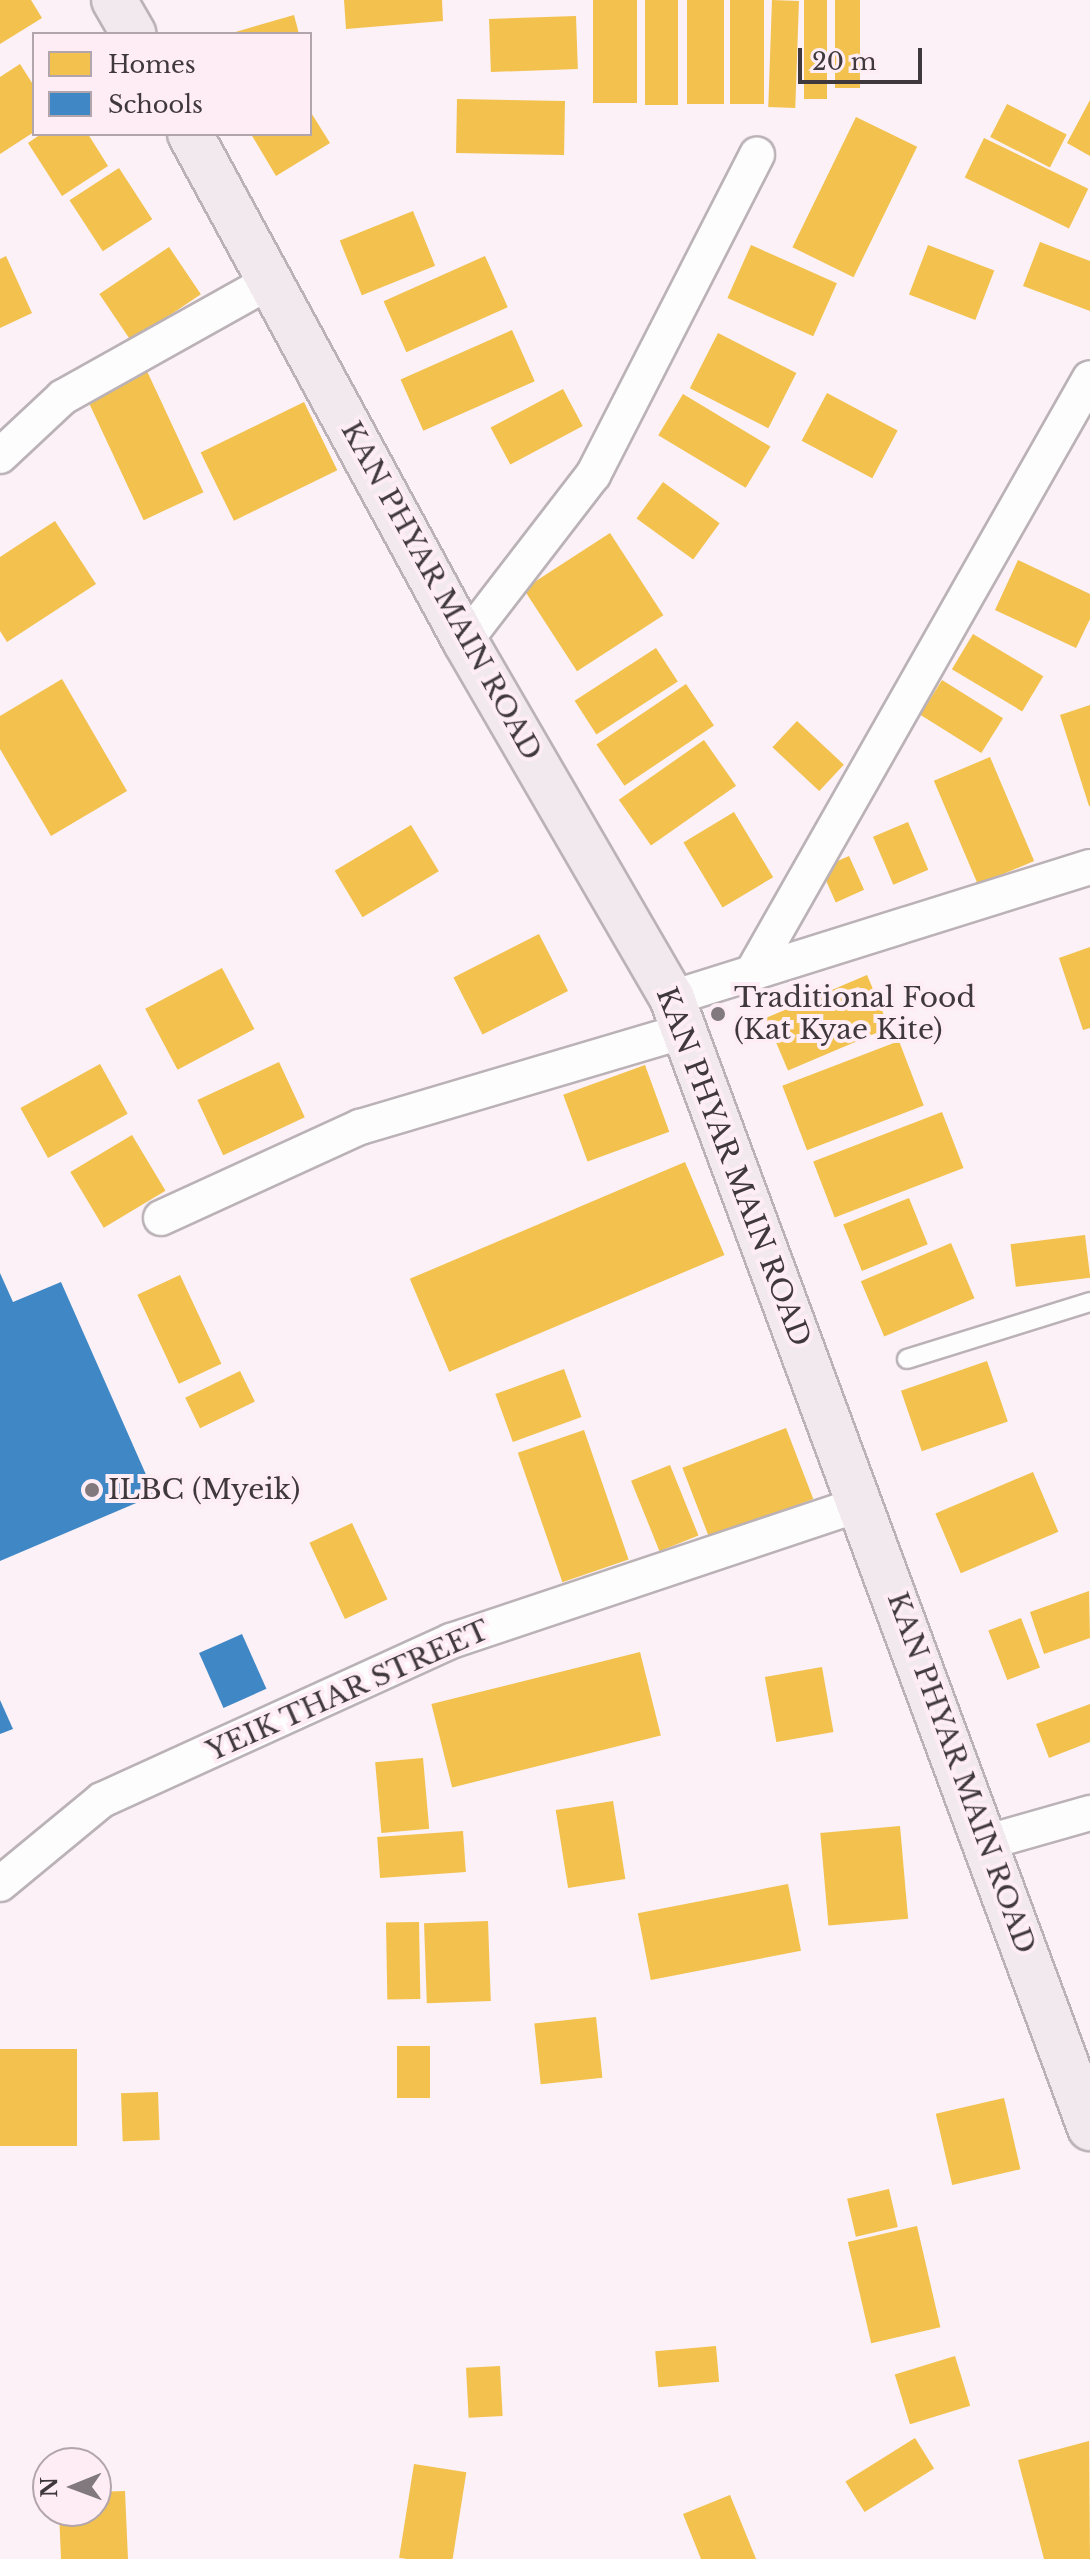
<!DOCTYPE html>
<html>
<head>
<meta charset="utf-8">
<style>
  body { margin:0 }
  #map { position:relative; width:1090px; height:2559px; overflow:hidden; background:#fbf1f6; font-family:"Libre Baskerville",serif }
  div>[style] { position:absolute }
  .homes>* { inset:0; background:#f2c14e; transform-origin:0 0 }
  .schools>* { inset:0; background:#3f88c5; transform-origin:0 0 }
  .roads { filter:drop-shadow(2px 0 #bab2b6) drop-shadow(-2px 0 #bab2b6) drop-shadow(0 2px #bab2b6) drop-shadow(0 -2px #bab2b6) }
  .service>* { height:18px; margin:-9px; padding:0 9px; transform-origin:9px; border-radius:9px; background:#fefdfe }
  .minor>* { height:34px; margin:-17px; padding:0 17px; transform-origin:17px; border-radius:17px; background:#fefdfe }
  .primary>* { height:44px; margin:-22px; padding:0 22px; transform-origin:22px; border-radius:22px; background:#f2e9ee }
  .dots>* { width:22px; height:22px; translate:-50% -50%; box-sizing:border-box; border:4px solid #ffedf6; border-radius:50% }
  span { translate:-50% -50%; white-space:nowrap; text-align:center; line-height:1.15; -webkit-text-stroke:8px #ffedf6; paint-order:stroke }
  .street-label { font-size:28px; color:#3f383c }
  .poi-label { font-size:28px; color:#3f383c }
  .left { translate:0 -50%; text-align:left }
  .legend { position:absolute; left:32px; top:32px; width:280px; height:104px; box-sizing:border-box; background:#ffedf6; border:2px solid #b2a5ac; margin:0; padding:10px 14px; list-style:none; font-size:24px; color:#3f383c }
  .legend li { display:flex; align-items:center; gap:16px; height:40px }
  .legend b { width:40px; border:2px solid #b2a5ac }
  .north { position:absolute; left:32px; top:2447px; width:80px; height:80px; box-sizing:border-box; background:#ffedf6; border:2px solid #b2a5ac; border-radius:50%; rotate:269deg; font-size:22px; font-weight:700; line-height:32px; text-align:center; color:#3f383c }
  .north::after { content:''; display:block; margin:auto; width:28px; height:36px; background:#81797d; clip-path:polygon(50% 0,100% 100%,50% 72%,0 100%) }
  .scale { position:absolute; left:798px; top:48px; width:124px; height:36px; box-sizing:border-box; border:4px solid #3f383c; border-top:0; padding-left:10px; font-size:24px; line-height:28px; white-space:nowrap; color:#3f383c; -webkit-text-stroke:6px #ffedf6; paint-order:stroke }
</style>
</head>
<body>
<div id="map">
  <div class="homes">
    <div style="clip-path:polygon(0 0,31px 0,42px 18px,0 44px)"></div>
    <div style="clip-path:polygon(344px 0,442px 0,443px 21px,346px 29px)"></div>
    <div style="left:593px;top:0;width:44px;height:103px"></div>
    <div style="left:645px;top:0;width:33px;height:105px"></div>
    <div style="left:687px;top:0;width:37px;height:104px"></div>
    <div style="left:730px;top:0;width:34px;height:104px"></div>
    <div style="left:772px;top:0;width:27px;height:107px;rotate:2deg"></div>
    <div style="left:804px;top:0;width:23px;height:99px"></div>
    <div style="left:835px;top:0;width:25px;height:88px"></div>
    <div style="clip-path:polygon(294px 15px,299px 34px,232px 34px,232px 33px)"></div>
    <div style="left:576px;top:16px;width:53px;height:87px;rotate:88deg"></div>
    <div style="clip-path:polygon(20px 64px,34px 86px,34px 132px,0 154px,0 77px)"></div>
    <div style="left:457px;top:99px;width:108px;height:54px;rotate:1deg"></div>
    <div style="clip-path:polygon(1090px 100px,1090px 156px,1067px 143px)"></div>
    <div style="left:1007px;top:104px;width:67px;height:37px;rotate:27deg"></div>
    <div style="clip-path:polygon(310px 111px,330px 143px,276px 176px,251px 134px,310px 134px)"></div>
    <div style="left:856px;top:117px;width:68px;height:145px;rotate:26deg"></div>
    <div style="clip-path:polygon(41px 134px,88px 134px,108px 166px,62px 196px,28px 143px)"></div>
    <div style="left:984px;top:138px;width:116px;height:44px;rotate:26deg"></div>
    <div style="left:119px;top:168px;width:61px;height:59px;rotate:57deg"></div>
    <div style="left:413px;top:211px;width:59px;height:79px;rotate:68deg"></div>
    <div style="clip-path:polygon(1040px 242px,1090px 261px,1090px 311px,1023px 286px)"></div>
    <div style="left:751px;top:245px;width:94px;height:58px;rotate:24deg"></div>
    <div style="left:928px;top:245px;width:71px;height:53px;rotate:21deg"></div>
    <div style="left:169px;top:247px;width:57px;height:84px;rotate:56deg"></div>
    <div style="clip-path:polygon(6px 256px,32px 313px,0 328px,0 259px)"></div>
    <div style="left:485px;top:256px;width:56px;height:111px;rotate:66deg"></div>
    <div style="left:512px;top:330px;width:56px;height:122px;rotate:66deg"></div>
    <div style="left:718px;top:333px;width:88px;height:62px;rotate:27deg"></div>
    <div style="left:146px;top:369px;width:136px;height:66px;rotate:65deg"></div>
    <div style="left:563px;top:389px;width:42px;height:82px;rotate:62deg"></div>
    <div style="left:827px;top:393px;width:80px;height:54px;rotate:28deg"></div>
    <div style="left:683px;top:394px;width:102px;height:48px;rotate:31deg"></div>
    <div style="left:304px;top:402px;width:76px;height:115px;rotate:64deg"></div>
    <div style="left:663px;top:482px;width:70px;height:45px;rotate:36deg"></div>
    <div style="clip-path:polygon(55px 521px,96px 584px,7px 642px,0 631px,0 557px)"></div>
    <div style="left:610px;top:533px;width:98px;height:103px;rotate:57deg"></div>
    <div style="clip-path:polygon(1018px 560px,1090px 594px,1090px 619px,1076px 648px,995px 610px)"></div>
    <div style="left:973px;top:634px;width:82px;height:41px;rotate:31deg"></div>
    <div style="left:656px;top:648px;width:40px;height:97px;rotate:57deg"></div>
    <div style="clip-path:polygon(62px 679px,127px 791px,51px 836px,0 749px,0 716px)"></div>
    <div style="left:942px;top:680px;width:72px;height:41px;rotate:32deg"></div>
    <div style="left:686px;top:684px;width:50px;height:108px;rotate:56deg"></div>
    <div style="clip-path:polygon(1090px 705px,1090px 806px,1089px 806px,1060px 715px)"></div>
    <div style="left:797px;top:721px;width:64px;height:36px;rotate:43deg"></div>
    <div style="left:704px;top:740px;width:56px;height:104px;rotate:55deg"></div>
    <div style="left:990px;top:757px;width:113px;height:61px;rotate:67deg"></div>
    <div style="left:734px;top:812px;width:76px;height:59px;rotate:59deg"></div>
    <div style="left:908px;top:822px;width:52px;height:38px;rotate:67deg"></div>
    <div style="left:411px;top:825px;width:54px;height:89px;rotate:59deg"></div>
    <div style="left:849px;top:856px;width:37px;height:31px;rotate:66deg"></div>
    <div style="left:539px;top:934px;width:64px;height:96px;rotate:63deg"></div>
    <div style="clip-path:polygon(1090px 947px,1090px 1028px,1083px 1030px,1059px 958px)"></div>
    <div style="left:222px;top:968px;width:69px;height:87px;rotate:62deg"></div>
    <div style="left:867px;top:975px;width:57px;height:110px;rotate:67deg"></div>
    <div style="left:899px;top:1041px;width:69px;height:125px;rotate:69deg"></div>
    <div style="left:279px;top:1062px;width:61px;height:90px;rotate:65deg"></div>
    <div style="left:100px;top:1064px;width:57px;height:91px;rotate:61deg"></div>
    <div style="left:645px;top:1065px;width:71px;height:87px;rotate:70deg"></div>
    <div style="left:942px;top:1112px;width:60px;height:138px;rotate:69deg"></div>
    <div style="left:132px;top:1135px;width:65px;height:72px;rotate:59deg"></div>
    <div style="left:685px;top:1162px;width:101px;height:299px;rotate:67deg"></div>
    <div style="left:909px;top:1198px;width:50px;height:71px;rotate:68deg"></div>
    <div style="left:1085px;top:1235px;width:43px;height:75px;rotate:83deg"></div>
    <div style="left:951px;top:1243px;width:60px;height:98px;rotate:67deg"></div>
    <div style="left:180px;top:1275px;width:98px;height:47px;rotate:65deg"></div>
    <div style="left:987px;top:1361px;width:64px;height:91px;rotate:71deg"></div>
    <div style="left:564px;top:1369px;width:51px;height:73px;rotate:70deg"></div>
    <div style="left:240px;top:1371px;width:34px;height:61px;rotate:64deg"></div>
    <div style="left:786px;top:1428px;width:76px;height:111px;rotate:69deg"></div>
    <div style="left:584px;top:1430px;width:137px;height:70px;rotate:71deg"></div>
    <div style="left:670px;top:1465px;width:76px;height:42px;rotate:68deg"></div>
    <div style="left:1033px;top:1472px;width:65px;height:106px;rotate:67deg"></div>
    <div style="left:352px;top:1523px;width:84px;height:47px;rotate:65deg"></div>
    <div style="clip-path:polygon(1089px 1591px,1090px 1638px,1044px 1654px,1030px 1612px)"></div>
    <div style="left:1021px;top:1618px;width:53px;height:35px;rotate:69deg"></div>
    <div style="left:640px;top:1652px;width:86px;height:215px;rotate:76deg"></div>
    <div style="left:822px;top:1667px;width:66px;height:58px;rotate:80deg"></div>
    <div style="clip-path:polygon(1090px 1704px,1090px 1742px,1049px 1758px,1036px 1724px)"></div>
    <div style="left:423px;top:1758px;width:71px;height:48px;rotate:85deg"></div>
    <div style="left:613px;top:1801px;width:79px;height:58px;rotate:81deg"></div>
    <div style="left:900px;top:1826px;width:93px;height:80px;rotate:85deg"></div>
    <div style="left:463px;top:1831px;width:41px;height:86px;rotate:86deg"></div>
    <div style="left:788px;top:1884px;width:68px;height:153px;rotate:79deg"></div>
    <div style="left:488px;top:1921px;width:80px;height:64px;rotate:88deg"></div>
    <div style="left:419px;top:1922px;width:77px;height:33px;rotate:89deg"></div>
    <div style="left:596px;top:2017px;width:61px;height:62px;rotate:84deg"></div>
    <div style="left:397px;top:2046px;width:33px;height:52px"></div>
    <div style="left:0;top:2049px;width:77px;height:97px"></div>
    <div style="left:158px;top:2092px;width:48px;height:37px;rotate:88deg"></div>
    <div style="left:1004px;top:2098px;width:73px;height:70px;rotate:77deg"></div>
    <div style="left:889px;top:2189px;width:39px;height:43px;rotate:77deg"></div>
    <div style="left:917px;top:2226px;width:104px;height:71px;rotate:77deg"></div>
    <div style="left:716px;top:2346px;width:36px;height:61px;rotate:85deg"></div>
    <div style="left:955px;top:2356px;width:52px;height:63px;rotate:73deg"></div>
    <div style="left:500px;top:2366px;width:50px;height:34px;rotate:87deg"></div>
    <div style="left:915px;top:2438px;width:36px;height:82px;rotate:58deg"></div>
    <div style="clip-path:polygon(1089px 2441px,1090px 2559px,1044px 2559px,1018px 2460px)"></div>
    <div style="left:414px;top:2464px;width:53px;height:95px;rotate:9deg"></div>
    <div style="clip-path:polygon(125px 2491px,128px 2559px,61px 2559px,59px 2511px,96px 2511px,96px 2492px)"></div>
    <div style="clip-path:polygon(730px 2495px,756px 2559px,701px 2559px,683px 2514px)"></div>
  </div>
  <div class="schools">
    <div style="clip-path:polygon(0 1273px,13px 1302px,61px 1282px,155px 1495px,0 1561px)"></div>
    <div style="left:242px;top:1634px;width:60px;height:47px;rotate:66deg"></div>
    <div style="clip-path:polygon(0 1700px,13px 1729px,0 1734px)"></div>
  </div>
  <div class="roads">
    <div class="service">
      <div style="left:907px;top:1359px;width:192px;rotate:-17.3deg"></div>
    </div>
    <div class="minor">
      <div style="left:0;top:456px;width:86px;rotate:-43.1deg"></div>
      <div style="left:63px;top:397px;width:240px;rotate:-29.2deg"></div>
      <div style="left:465px;top:641px;width:210px;rotate:-52.4deg"></div>
      <div style="left:593px;top:475px;width:360px;rotate:-62.9deg"></div>
      <div style="left:752px;top:973px;width:684px;rotate:-60.4deg"></div>
      <div style="left:672px;top:998px;width:438px;rotate:-17.4deg"></div>
      <div style="left:161px;top:1218px;width:219px;rotate:-24.6deg"></div>
      <div style="left:360px;top:1127px;width:339px;rotate:-16.5deg"></div>
      <div style="left:988px;top:1842px;width:106px;rotate:-15.9deg"></div>
      <div style="left:0;top:1884px;width:132px;rotate:-39.5deg"></div>
      <div style="left:102px;top:1800px;width:384px;rotate:-24.5deg"></div>
      <div style="left:451px;top:1641px;width:431px;rotate:-18.5deg"></div>
    </div>
    <div class="primary">
      <div style="left:114px;top:0;width:39px;rotate:60deg"></div>
      <div style="left:190px;top:134px;width:577px;rotate:61.52deg"></div>
      <div style="left:465px;top:641px;width:413px;rotate:59.9deg"></div>
      <div style="left:672px;top:998px;width:1205px;rotate:69.7deg"></div>
    </div>
  </div>
  <div class="dots">
    <div style="left:718px;top:1014px;background:#81797d"></div>
    <div style="left:92px;top:1490px;background:#81797d"></div>
  </div>
  <div class="street-label">
    <span style="left:441px;top:591px;rotate:61deg">KAN PHYAR MAIN ROAD</span>
    <span style="left:733px;top:1167px;rotate:69deg">KAN PHYAR MAIN ROAD</span>
    <span style="left:348px;top:1691px;rotate:-24deg">YEIK THAR STREET</span>
    <span style="left:961px;top:1773px;rotate:70deg">KAN PHYAR MAIN ROAD</span>
  </div>
  <div class="poi-label">
    <span class="left" style="left:734px;top:1014px">Traditional Food<br>(Kat Kyae Kite)</span>
    <span class="left" style="left:108px;top:1490px">ILBC (Myeik)</span>
  </div>
  <ul class="legend">
  <li><b style="height:22px;background:#f2c14e"></b>Homes</li>
  <li><b style="height:22px;background:#3f88c5"></b>Schools</li>
  </ul>
  <div class="north">N</div>
  <div class="scale">20 m</div>
</div>
</body>
</html>
